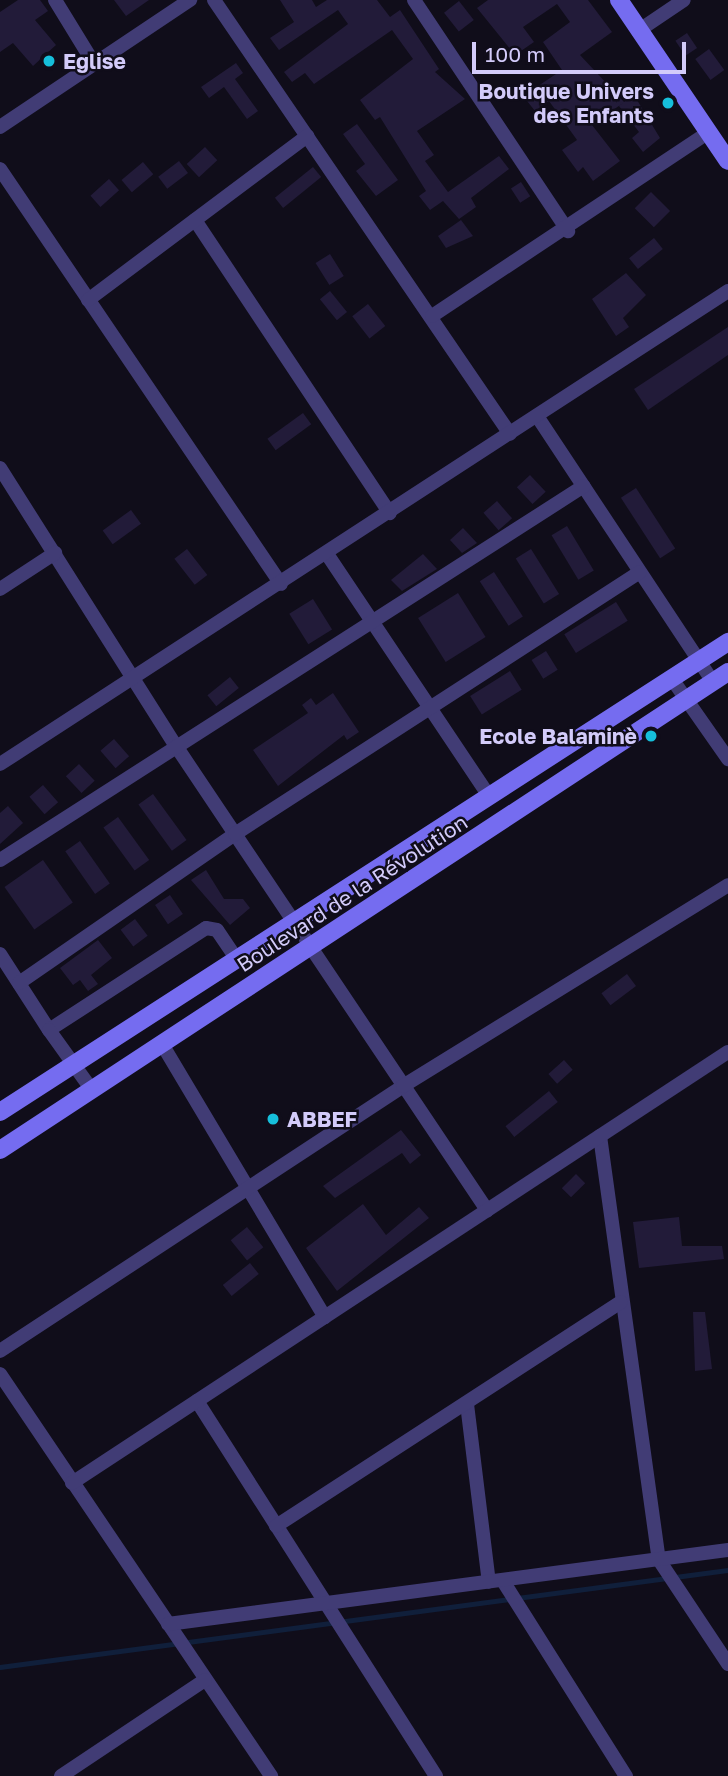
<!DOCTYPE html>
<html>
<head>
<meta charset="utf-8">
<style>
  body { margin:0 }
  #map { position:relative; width:728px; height:1776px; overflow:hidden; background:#100d1a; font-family:"Golos Text",sans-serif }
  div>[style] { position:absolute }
  .stream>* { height:4.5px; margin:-2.25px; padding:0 2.25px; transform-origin:2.25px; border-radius:2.25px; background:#101f3b }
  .building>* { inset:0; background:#221b39; transform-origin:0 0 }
  .street>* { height:14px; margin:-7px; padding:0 7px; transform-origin:7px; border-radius:7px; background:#413c75 }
  .secondary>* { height:18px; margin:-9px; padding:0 9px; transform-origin:9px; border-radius:9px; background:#756cf0 }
  .dots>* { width:19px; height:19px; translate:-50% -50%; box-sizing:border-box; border:4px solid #100d1a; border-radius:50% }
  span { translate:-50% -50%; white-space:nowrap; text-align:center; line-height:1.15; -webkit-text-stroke:5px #100d1a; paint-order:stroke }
  .poi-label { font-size:21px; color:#d3cbfa; font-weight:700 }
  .left { translate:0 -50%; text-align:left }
  .right { translate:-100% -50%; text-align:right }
  .street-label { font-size:21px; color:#d3cbfa }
  .scale { position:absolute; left:472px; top:42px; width:214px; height:32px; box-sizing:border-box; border:4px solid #d3cbfa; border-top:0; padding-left:9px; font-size:21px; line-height:24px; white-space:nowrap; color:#d3cbfa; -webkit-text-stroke:5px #100d1a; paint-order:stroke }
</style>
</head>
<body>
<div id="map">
  <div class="stream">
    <div style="left:0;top:1667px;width:734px;rotate:-7.59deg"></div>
  </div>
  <div class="building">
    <div style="clip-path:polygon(18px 0,40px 0,48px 11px,35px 20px,56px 45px,33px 66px,13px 43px,0 52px,0 12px)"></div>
    <div style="clip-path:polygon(114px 0,149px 0,126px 16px)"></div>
    <div style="clip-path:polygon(280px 0,312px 0,316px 7px,327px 0,377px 0,390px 17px,400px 10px,439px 69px,435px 72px,465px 99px,417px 131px,434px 155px,425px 161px,448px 192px,499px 156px,509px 169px,471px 198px,476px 207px,459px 219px,443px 201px,430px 210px,419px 196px,426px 191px,380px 117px,375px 120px,360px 100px,413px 59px,392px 30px,314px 84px,305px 73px,292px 82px,284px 72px,348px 24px,338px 10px,279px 50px,270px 38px,294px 22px)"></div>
    <div style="clip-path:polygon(488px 0,588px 0,612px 32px,580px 55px,624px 102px,634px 95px,660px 138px,643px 152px,632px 138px,639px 132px,619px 106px,623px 103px,592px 125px,620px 161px,593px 181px,583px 167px,578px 172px,562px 150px,577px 140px,549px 101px,535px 111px,523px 96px,562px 70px,543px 42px,570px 22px,557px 4px,523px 27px,534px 42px,515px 55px,477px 8px)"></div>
    <div style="left:459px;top:1px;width:24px;height:19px;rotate:52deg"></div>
    <div style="left:687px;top:33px;width:18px;height:14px;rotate:56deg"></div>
    <div style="left:709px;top:49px;width:26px;height:17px;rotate:54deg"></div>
    <div style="clip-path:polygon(236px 63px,243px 73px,235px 79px,258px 111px,247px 119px,224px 87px,209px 98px,201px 87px)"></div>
    <div style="clip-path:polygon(357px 124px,398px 180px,376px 196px,356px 171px,365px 164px,343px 134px)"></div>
    <div style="left:205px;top:147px;width:18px;height:25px;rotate:47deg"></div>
    <div style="left:179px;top:161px;width:15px;height:26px;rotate:53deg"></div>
    <div style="left:143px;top:162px;width:16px;height:28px;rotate:50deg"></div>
    <div style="left:313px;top:167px;width:13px;height:49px;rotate:51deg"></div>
    <div style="left:109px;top:179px;width:15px;height:25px;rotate:48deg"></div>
    <div style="left:521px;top:182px;width:17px;height:12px;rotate:57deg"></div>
    <div style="left:651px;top:192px;width:27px;height:23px;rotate:45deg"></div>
    <div style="clip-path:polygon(461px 220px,473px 236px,446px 248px,438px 236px)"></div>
    <div style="left:654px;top:238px;width:14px;height:32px;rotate:51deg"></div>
    <div style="left:330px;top:254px;width:26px;height:17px;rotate:58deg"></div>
    <div style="clip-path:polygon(626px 273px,646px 295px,623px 318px,629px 327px,616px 336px,592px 299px)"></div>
    <div style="left:330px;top:291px;width:27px;height:13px;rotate:51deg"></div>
    <div style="left:368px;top:304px;width:28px;height:20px;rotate:52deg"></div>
    <div style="clip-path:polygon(728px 327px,728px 355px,648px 410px,634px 389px)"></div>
    <div style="left:303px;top:413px;width:14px;height:44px;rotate:54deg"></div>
    <div style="left:530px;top:475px;width:23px;height:18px;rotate:47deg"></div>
    <div style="left:636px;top:488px;width:72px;height:18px;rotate:57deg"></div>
    <div style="left:497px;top:501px;width:23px;height:18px;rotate:49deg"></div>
    <div style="left:131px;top:510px;width:17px;height:35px;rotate:54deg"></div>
    <div style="left:567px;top:526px;width:52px;height:18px;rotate:59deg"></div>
    <div style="clip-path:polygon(463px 528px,477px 543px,462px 553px,450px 540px)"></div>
    <div style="left:187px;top:549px;width:33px;height:16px;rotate:52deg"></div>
    <div style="left:531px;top:549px;width:53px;height:18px;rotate:58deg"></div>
    <div style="clip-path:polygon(423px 554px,437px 569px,402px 591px,391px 580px)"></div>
    <div style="left:494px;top:572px;width:53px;height:17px;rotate:57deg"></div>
    <div style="left:458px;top:593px;width:52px;height:47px;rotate:58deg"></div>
    <div style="left:313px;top:599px;width:36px;height:28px;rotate:58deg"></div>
    <div style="left:616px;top:602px;width:22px;height:61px;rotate:58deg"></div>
    <div style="left:546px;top:651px;width:22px;height:17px;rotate:58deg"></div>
    <div style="left:510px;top:671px;width:22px;height:47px;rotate:58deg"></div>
    <div style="left:230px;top:677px;width:14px;height:29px;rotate:51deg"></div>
    <div style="clip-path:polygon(333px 693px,359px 732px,347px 740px,344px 735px,278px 786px,253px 750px,308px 713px,302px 705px,311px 698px,316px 705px)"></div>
    <div style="left:114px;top:739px;width:23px;height:18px;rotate:49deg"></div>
    <div style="left:79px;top:764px;width:23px;height:18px;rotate:47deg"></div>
    <div style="left:43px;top:785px;width:23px;height:18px;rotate:49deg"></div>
    <div style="left:153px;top:794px;width:57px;height:18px;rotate:54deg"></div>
    <div style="clip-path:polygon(8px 806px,23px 823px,0 844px,0 813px)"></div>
    <div style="left:118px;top:817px;width:53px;height:18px;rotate:54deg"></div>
    <div style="left:80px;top:841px;width:52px;height:18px;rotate:55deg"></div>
    <div style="left:43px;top:860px;width:52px;height:47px;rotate:55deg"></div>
    <div style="clip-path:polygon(206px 870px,224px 899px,243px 899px,250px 908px,230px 925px,191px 880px)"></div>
    <div style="left:170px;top:895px;width:23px;height:18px;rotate:56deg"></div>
    <div style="left:135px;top:919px;width:21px;height:18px;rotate:53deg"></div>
    <div style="clip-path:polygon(98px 940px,112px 958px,91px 975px,98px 984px,88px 991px,80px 980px,73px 985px,60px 968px)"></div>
    <div style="left:627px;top:974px;width:15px;height:32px;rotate:53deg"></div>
    <div style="left:564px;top:1060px;width:13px;height:21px;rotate:48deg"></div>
    <div style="left:549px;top:1091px;width:14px;height:56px;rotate:51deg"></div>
    <div style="clip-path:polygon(401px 1130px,421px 1155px,410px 1164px,402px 1153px,335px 1198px,323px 1186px)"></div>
    <div style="left:576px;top:1174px;width:13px;height:20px;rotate:45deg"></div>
    <div style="clip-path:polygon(363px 1204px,386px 1235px,419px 1207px,429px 1218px,337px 1291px,306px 1248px)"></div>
    <div style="clip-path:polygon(679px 1217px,682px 1246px,722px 1246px,724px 1259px,639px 1268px,633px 1222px)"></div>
    <div style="left:247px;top:1227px;width:26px;height:21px;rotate:51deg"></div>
    <div style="left:250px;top:1263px;width:14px;height:35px;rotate:51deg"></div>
    <div style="clip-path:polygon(693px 1312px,705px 1312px,712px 1369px,695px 1371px)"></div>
  </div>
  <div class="street">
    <div style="left:55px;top:0;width:73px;rotate:58.5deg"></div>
    <div style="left:214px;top:0;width:525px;rotate:55.7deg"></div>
    <div style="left:414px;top:0;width:278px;rotate:56.3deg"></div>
    <div style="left:638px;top:31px;width:55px;rotate:-34deg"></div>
    <div style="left:0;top:127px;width:229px;rotate:-33.8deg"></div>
    <div style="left:0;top:169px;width:501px;rotate:55.9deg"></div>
    <div style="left:195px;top:220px;width:352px;rotate:56.4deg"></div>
    <div style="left:88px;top:300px;width:274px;rotate:-36.8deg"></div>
    <div style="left:432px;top:316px;width:333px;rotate:-33.6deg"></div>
    <div style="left:537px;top:416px;width:319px;rotate:56.5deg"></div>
    <div style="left:0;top:468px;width:329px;rotate:57.7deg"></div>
    <div style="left:176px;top:746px;width:559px;rotate:56.17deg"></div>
    <div style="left:327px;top:554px;width:291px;rotate:56.2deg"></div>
    <div style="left:0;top:589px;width:66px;rotate:-33.2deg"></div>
    <div style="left:672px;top:679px;width:98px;rotate:55deg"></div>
    <div style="left:0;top:764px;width:868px;rotate:-33.01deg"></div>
    <div style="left:0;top:860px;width:693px;rotate:-32.64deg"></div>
    <div style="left:0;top:954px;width:90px;rotate:57.2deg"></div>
    <div style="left:49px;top:1030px;width:187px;rotate:-33deg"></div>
    <div style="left:206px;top:928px;width:11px;rotate:10deg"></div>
    <div style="left:217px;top:930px;width:34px;rotate:56deg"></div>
    <div style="left:19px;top:983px;width:262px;rotate:-34.6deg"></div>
    <div style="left:235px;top:834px;width:482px;rotate:-32.9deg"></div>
    <div style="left:49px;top:1030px;width:74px;rotate:54.4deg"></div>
    <div style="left:162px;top:1044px;width:318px;rotate:59.2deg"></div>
    <div style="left:600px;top:1136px;width:428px;rotate:82.1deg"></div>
    <div style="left:659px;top:1560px;width:125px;rotate:56.4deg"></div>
    <div style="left:0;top:1351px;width:482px;rotate:-33.3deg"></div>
    <div style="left:403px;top:1086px;width:382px;rotate:-31.7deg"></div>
    <div style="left:0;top:1374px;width:485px;rotate:56deg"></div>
    <div style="left:197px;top:1401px;width:445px;rotate:57.5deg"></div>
    <div style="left:467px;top:1404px;width:179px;rotate:83deg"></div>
    <div style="left:72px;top:1483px;width:785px;rotate:-33.31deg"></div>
    <div style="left:276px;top:1526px;width:411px;rotate:-33deg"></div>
    <div style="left:503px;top:1581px;width:231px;rotate:57.8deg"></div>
    <div style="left:168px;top:1624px;width:565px;rotate:-7.53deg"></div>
    <div style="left:61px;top:1776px;width:173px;rotate:-33.7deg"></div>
  </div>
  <div class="secondary">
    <div style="left:619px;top:0;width:194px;rotate:55.9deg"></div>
    <div style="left:0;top:1112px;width:867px;rotate:-32.85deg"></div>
    <div style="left:0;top:1150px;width:871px;rotate:-33.29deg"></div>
  </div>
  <div class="dots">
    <div style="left:49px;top:61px;background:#16bfdb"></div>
    <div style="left:668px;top:103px;background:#16bfdb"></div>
    <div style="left:651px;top:736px;background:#16bfdb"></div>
    <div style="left:273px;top:1119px;background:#16bfdb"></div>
  </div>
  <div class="poi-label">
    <span class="left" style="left:63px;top:61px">Eglise</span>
    <span class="right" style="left:654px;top:103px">Boutique Univers<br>des Enfants</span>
    <span class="right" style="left:637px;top:736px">Ecole Balaminè</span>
    <span class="left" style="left:287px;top:1119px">ABBEF</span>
  </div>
  <div class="street-label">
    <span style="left:352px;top:893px;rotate:-33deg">Boulevard de la Révolution</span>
  </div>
  <div class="scale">100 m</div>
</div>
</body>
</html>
